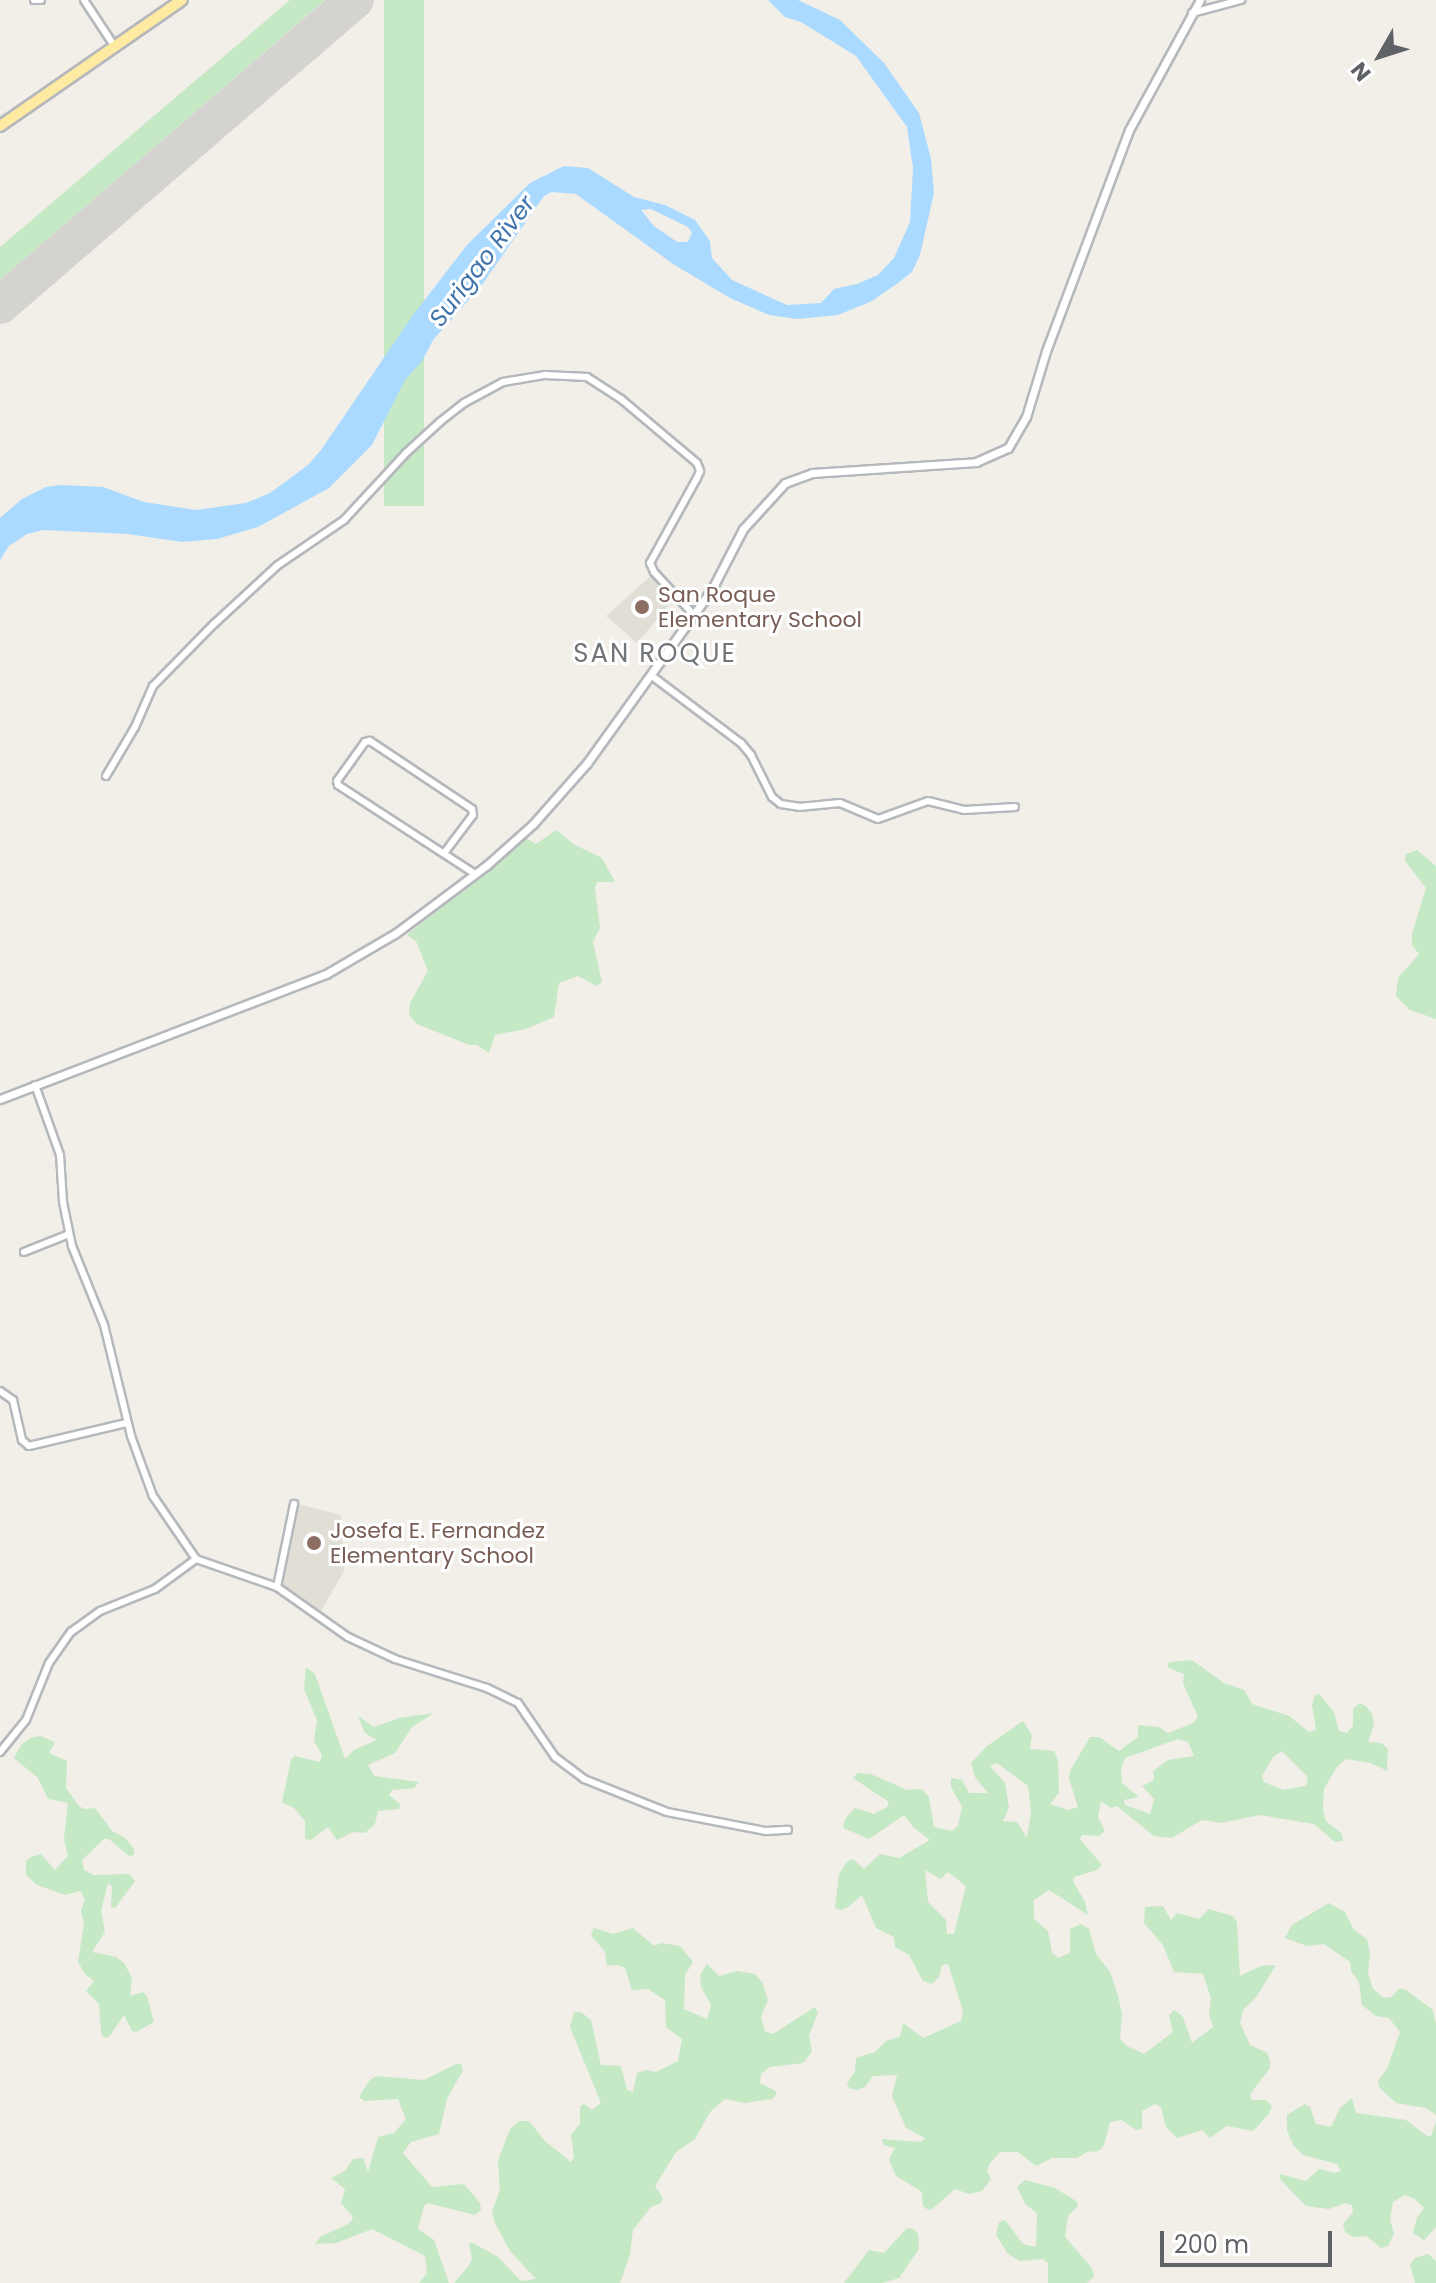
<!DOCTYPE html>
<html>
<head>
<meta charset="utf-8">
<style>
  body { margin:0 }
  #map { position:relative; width:1436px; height:2283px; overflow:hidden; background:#f1efe8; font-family:Poppins,sans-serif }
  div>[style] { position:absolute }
  .education>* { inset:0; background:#e1ded6 }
  .green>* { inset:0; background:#c5e8c5; transform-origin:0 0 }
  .water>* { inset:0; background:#aadaff }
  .runway>* { height:38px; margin:-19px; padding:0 19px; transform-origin:19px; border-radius:19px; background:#d4d3d0 }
  .roads { filter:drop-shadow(2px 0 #b5b8bc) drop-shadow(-2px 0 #b5b8bc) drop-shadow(0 2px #b5b8bc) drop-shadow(0 -2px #b5b8bc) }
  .minor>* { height:6px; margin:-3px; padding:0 3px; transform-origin:3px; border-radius:3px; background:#fff }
  .tertiary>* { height:7px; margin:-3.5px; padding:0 3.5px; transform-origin:3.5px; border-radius:3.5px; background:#fff }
  .trunk>* { height:10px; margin:-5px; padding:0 5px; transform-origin:5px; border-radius:5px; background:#feeaa1 }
  .dots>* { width:22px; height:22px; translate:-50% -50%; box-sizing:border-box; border:4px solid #fff; border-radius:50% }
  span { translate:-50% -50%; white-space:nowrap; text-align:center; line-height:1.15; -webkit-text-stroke:6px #fff; paint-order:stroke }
  .education-label { font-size:22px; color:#785e54 }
  .left { translate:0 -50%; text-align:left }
  .water-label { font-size:24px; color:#4174aa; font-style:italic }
  .quarter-label { font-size:26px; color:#70757a; letter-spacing:2px }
  .north { position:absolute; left:1340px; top:16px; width:80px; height:80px; -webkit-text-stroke:6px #fff; paint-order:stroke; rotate:231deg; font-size:22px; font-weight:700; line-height:32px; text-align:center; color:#5f6368 }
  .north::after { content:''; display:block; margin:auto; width:28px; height:36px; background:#5f6368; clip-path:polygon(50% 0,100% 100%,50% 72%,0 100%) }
  .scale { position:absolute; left:1160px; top:2231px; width:172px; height:36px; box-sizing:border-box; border:4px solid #5f6368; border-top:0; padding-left:10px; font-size:24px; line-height:28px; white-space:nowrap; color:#5f6368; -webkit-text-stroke:6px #fff; paint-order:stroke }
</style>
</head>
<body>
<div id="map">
  <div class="education">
    <div style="clip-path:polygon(652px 575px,675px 598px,637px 643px,606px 616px)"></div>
    <div style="clip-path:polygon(294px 1503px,341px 1515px,344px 1571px,321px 1611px,278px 1583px)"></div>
  </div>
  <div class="green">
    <div style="clip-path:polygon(290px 0,325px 0,0 280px,0 247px)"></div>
    <div style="left:384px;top:0;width:40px;height:506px"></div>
    <div style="clip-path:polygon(556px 830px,575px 845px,602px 858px,615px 882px,597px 882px,595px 888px,600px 928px,593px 942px,602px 982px,597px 986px,578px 976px,559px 983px,554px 1017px,526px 1029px,495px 1035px,489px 1053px,477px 1045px,469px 1045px,417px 1024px,409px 1015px,410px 1003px,428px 971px,416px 941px,407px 935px,516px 844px,526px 838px,536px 844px)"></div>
    <div style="clip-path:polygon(1417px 850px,1436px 866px,1436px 1019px,1410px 1010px,1396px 996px,1398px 978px,1419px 954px,1412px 945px,1412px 934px,1426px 888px,1405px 861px,1406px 854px)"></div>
    <div style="clip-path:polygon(evenodd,1192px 1660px,1224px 1683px,1244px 1690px,1252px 1704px,1289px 1716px,1309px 1732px,1316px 1730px,1312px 1705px,1315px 1695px,1319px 1694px,1334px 1712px,1339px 1731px,1347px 1733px,1353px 1726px,1353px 1709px,1359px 1703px,1366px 1706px,1372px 1714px,1374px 1724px,1368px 1742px,1381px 1743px,1388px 1749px,1387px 1771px,1371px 1763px,1346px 1759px,1336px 1768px,1324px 1789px,1323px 1809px,1326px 1821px,1342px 1834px,1343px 1841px,1335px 1842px,1314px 1824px,1260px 1815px,1221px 1823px,1202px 1820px,1172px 1838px,1154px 1836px,1117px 1806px,1111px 1808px,1101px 1801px,1098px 1817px,1105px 1831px,1099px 1836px,1082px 1835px,1080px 1839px,1102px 1865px,1097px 1870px,1074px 1877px,1073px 1881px,1085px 1902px,1088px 1915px,1049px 1890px,1034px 1900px,1034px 1919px,1048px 1931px,1052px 1953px,1058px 1958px,1070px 1953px,1070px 1929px,1081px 1924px,1089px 1929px,1096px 1954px,1110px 1972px,1118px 1996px,1122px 2014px,1120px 2038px,1125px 2045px,1144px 2054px,1173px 2032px,1169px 2015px,1174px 2010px,1183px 2017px,1192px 2043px,1213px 2027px,1209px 2015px,1211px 1998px,1203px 1974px,1174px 1972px,1163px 1945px,1144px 1923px,1145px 1907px,1163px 1906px,1171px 1920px,1177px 1913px,1199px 1919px,1209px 1909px,1233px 1916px,1237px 1922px,1240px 1976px,1261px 1966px,1276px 1965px,1257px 1996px,1243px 2010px,1240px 2023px,1250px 2045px,1267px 2053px,1270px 2060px,1270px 2068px,1250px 2094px,1252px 2100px,1266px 2100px,1272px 2106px,1269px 2114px,1253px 2131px,1227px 2126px,1210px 2138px,1202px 2130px,1177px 2138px,1166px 2127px,1161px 2107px,1155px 2104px,1142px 2111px,1142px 2129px,1136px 2130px,1122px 2120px,1110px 2122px,1104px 2145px,1099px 2151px,1087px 2152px,1077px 2158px,1052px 2158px,1036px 2166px,1018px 2152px,1000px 2152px,989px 2165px,987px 2171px,991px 2179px,982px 2191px,969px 2194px,955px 2189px,931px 2210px,927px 2209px,923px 2206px,922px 2192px,896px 2176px,889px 2159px,895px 2148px,884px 2145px,882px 2139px,921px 2142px,925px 2138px,906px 2128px,892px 2096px,897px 2075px,873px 2076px,865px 2087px,857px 2090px,849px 2088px,847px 2083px,855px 2072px,856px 2058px,875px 2052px,886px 2041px,900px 2037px,903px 2023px,923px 2038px,961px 2021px,963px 2011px,948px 1964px,942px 1965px,939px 1977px,932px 1984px,923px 1981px,909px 1955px,895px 1947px,894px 1937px,876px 1928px,862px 1895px,848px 1907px,841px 1910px,835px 1908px,839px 1874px,847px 1862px,853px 1859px,864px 1869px,880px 1854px,899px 1858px,930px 1840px,914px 1828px,904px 1815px,869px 1839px,843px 1828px,845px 1819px,855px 1808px,874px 1814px,887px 1807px,889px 1802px,853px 1778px,858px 1773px,871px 1774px,907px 1790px,922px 1789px,929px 1797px,934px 1827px,952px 1831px,958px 1826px,962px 1807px,951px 1787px,951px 1778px,962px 1780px,969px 1793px,988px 1793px,975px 1777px,971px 1763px,987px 1746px,1023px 1721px,1032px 1735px,1030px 1749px,1054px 1751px,1058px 1760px,1059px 1793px,1050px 1804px,1068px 1810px,1078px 1807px,1069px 1779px,1070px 1771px,1090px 1737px,1099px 1737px,1119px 1751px,1138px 1737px,1138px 1725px,1159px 1727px,1168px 1733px,1193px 1723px,1198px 1717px,1183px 1683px,1184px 1674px,1167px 1667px,1169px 1662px,1192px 1660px,1178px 1739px,1188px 1742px,1194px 1756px,1168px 1760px,1153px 1771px,1154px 1780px,1142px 1786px,1154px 1799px,1150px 1814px,1125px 1805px,1124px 1800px,1139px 1797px,1122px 1783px,1121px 1768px,1125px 1758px,1178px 1739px,1192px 1660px,1282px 1751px,1306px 1775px,1308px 1782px,1305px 1786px,1283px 1790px,1264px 1782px,1262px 1776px,1273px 1757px,1282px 1751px,1192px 1660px,997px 1763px,1028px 1786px,1031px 1812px,1027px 1838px,1017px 1822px,1003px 1821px,1009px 1808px,1005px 1783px,990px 1766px,997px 1763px,1192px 1660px,925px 1870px,941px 1879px,948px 1872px,966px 1886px,954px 1934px,947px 1934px,946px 1920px,928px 1902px,925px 1870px)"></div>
    <div style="clip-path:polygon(306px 1667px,315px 1674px,345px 1759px,354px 1750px,377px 1740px,365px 1733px,358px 1716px,374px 1727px,399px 1718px,434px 1713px,412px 1727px,395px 1753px,368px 1765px,374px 1776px,419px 1782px,414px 1788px,392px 1790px,389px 1795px,400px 1804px,399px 1809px,378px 1811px,375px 1824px,365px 1833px,353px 1832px,337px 1840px,328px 1827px,311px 1840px,305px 1839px,305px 1821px,294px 1808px,282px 1802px,291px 1760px,295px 1756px,320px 1762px,322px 1755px,314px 1741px,317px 1720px,304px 1689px)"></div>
    <div style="clip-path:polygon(40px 1736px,55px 1742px,49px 1753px,67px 1761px,66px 1788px,79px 1806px,84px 1809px,95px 1808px,112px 1831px,125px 1838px,134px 1849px,134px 1855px,129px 1856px,109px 1839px,104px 1839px,82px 1860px,84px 1870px,94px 1875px,129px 1874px,135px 1881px,115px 1908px,111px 1907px,112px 1886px,108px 1883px,101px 1911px,105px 1932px,92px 1952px,116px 1957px,124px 1963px,132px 1978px,130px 1996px,143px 1992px,147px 1996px,154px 2022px,136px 2032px,132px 2031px,124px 2015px,109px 2037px,104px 2038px,101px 2033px,99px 2004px,86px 1991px,94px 1981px,85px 1974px,78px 1962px,84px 1923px,81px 1911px,85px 1899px,80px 1891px,65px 1895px,37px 1885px,26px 1875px,26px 1861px,31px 1857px,41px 1854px,55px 1870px,68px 1856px,64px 1839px,68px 1803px,48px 1799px,38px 1778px,14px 1758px,21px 1745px,30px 1738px)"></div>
    <div style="clip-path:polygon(1329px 1903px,1345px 1912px,1354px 1930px,1367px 1939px,1370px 1954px,1368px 1973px,1373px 1989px,1384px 1998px,1392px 1997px,1399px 1988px,1406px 1990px,1433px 2010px,1436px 2024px,1436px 2115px,1426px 2108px,1396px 2103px,1379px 2087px,1378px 2081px,1387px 2069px,1400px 2032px,1389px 2018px,1376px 2016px,1362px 2005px,1359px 1982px,1351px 1971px,1350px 1962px,1324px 1944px,1307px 1946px,1285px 1938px,1292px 1925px)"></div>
    <div style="clip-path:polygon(594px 1928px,613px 1934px,633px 1928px,654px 1946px,661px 1943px,680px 1946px,693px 1962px,685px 1975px,684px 2009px,707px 2019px,711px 2005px,701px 1987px,700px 1975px,707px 1964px,719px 1976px,737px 1971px,755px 1974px,762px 1982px,768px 2000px,761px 2017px,765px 2031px,773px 2034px,815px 2007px,818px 2013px,809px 2035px,812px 2052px,803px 2063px,770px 2067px,761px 2074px,760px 2083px,777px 2092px,773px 2099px,744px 2103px,725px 2099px,710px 2112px,695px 2139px,676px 2152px,655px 2186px,663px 2198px,661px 2203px,651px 2207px,633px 2230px,630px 2255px,620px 2283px,454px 2283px,468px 2267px,472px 2259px,469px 2243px,473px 2243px,498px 2257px,521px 2281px,536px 2279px,510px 2251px,494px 2221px,492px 2211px,500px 2190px,498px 2160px,510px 2129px,519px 2121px,529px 2121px,545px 2141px,571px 2162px,574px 2157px,571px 2135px,580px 2124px,580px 2106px,584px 2104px,592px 2110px,601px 2103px,570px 2027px,574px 2012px,581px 2012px,591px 2020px,601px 2065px,621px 2066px,627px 2090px,633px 2092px,637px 2073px,646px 2070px,656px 2072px,678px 2061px,682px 2039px,666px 2027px,665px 2000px,648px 1989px,632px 1990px,625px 1968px,617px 1965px,607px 1966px,605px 1952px,591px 1935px)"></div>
    <div style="clip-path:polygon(456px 2064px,461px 2064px,463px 2070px,447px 2099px,439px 2134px,411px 2142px,403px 2153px,432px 2187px,464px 2184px,480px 2203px,481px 2210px,475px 2215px,427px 2203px,424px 2206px,418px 2229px,434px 2240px,449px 2283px,419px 2283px,427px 2273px,425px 2256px,372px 2229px,336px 2243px,315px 2244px,320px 2237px,350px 2223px,353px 2217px,341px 2203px,345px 2189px,331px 2178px,345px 2171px,353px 2159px,363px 2158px,368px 2172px,378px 2137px,394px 2133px,406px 2119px,398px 2099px,364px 2101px,359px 2097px,369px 2081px,376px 2076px,424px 2080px)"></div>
    <div style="clip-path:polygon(1352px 2098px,1356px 2113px,1406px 2120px,1427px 2136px,1431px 2136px,1436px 2122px,1436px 2227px,1424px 2240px,1413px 2233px,1417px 2218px,1424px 2208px,1415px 2199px,1405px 2195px,1393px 2202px,1390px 2220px,1394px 2233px,1388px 2246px,1381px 2248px,1366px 2236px,1353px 2237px,1345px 2232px,1343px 2224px,1353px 2212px,1352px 2205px,1345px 2203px,1329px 2209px,1306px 2206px,1280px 2179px,1280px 2174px,1306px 2181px,1319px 2169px,1335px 2173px,1341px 2171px,1337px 2164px,1303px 2155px,1294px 2146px,1287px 2131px,1287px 2115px,1305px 2104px,1310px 2107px,1316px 2124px,1331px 2127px,1340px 2108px)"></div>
    <div style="clip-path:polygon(1025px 2180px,1055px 2188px,1076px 2201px,1078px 2206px,1068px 2216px,1065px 2237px,1092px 2268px,1094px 2276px,1087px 2283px,1048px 2283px,1048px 2263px,1043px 2259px,1020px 2261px,1008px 2254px,996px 2235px,999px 2222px,1005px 2220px,1023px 2244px,1036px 2247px,1037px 2213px,1026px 2205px,1017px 2187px)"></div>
    <div style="clip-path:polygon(907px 2228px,914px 2229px,918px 2234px,919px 2249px,899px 2278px,882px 2283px,844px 2283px,869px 2250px,884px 2253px)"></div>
    <div style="clip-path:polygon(1428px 2254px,1436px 2261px,1436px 2283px,1415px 2283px,1410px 2265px,1415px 2258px)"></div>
  </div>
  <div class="water">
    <div style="clip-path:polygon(evenodd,768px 0,798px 0,840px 20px,884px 63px,919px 113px,931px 159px,934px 193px,920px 255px,912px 272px,898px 283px,872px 301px,838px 315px,797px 319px,769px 315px,730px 298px,673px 264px,576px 194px,552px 192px,544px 196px,481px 286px,433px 340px,422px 361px,405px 380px,372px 445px,329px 488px,258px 527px,217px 539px,182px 542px,128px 534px,43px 530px,27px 534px,9px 546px,0 560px,0 518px,22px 499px,46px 487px,61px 485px,103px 487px,144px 502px,196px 510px,246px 503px,270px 493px,308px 465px,321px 450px,413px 315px,467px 245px,530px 183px,564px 166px,588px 168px,634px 197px,665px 205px,695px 220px,710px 241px,712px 258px,732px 280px,787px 305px,821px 303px,834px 289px,857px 284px,878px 275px,894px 258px,910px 222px,913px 168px,907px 127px,856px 56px,801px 22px,785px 17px,768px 0,651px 209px,688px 227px,692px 233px,688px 242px,677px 242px,654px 226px,641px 210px,651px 209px)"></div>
  </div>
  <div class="runway">
    <div style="left:0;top:305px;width:468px;rotate:-40.7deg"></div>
  </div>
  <div class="roads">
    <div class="minor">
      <div style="left:34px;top:0;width:7px"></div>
      <div style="left:84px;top:0;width:56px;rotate:56.6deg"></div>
      <div style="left:1192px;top:13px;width:51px;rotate:-14.9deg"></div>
      <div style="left:652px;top:676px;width:111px;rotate:37deg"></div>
      <div style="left:741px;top:743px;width:16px;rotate:50deg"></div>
      <div style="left:751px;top:755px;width:47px;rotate:63.4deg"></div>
      <div style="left:772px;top:797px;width:11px;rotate:38deg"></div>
      <div style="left:781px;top:804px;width:18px;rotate:9deg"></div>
      <div style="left:799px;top:807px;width:41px;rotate:-5.6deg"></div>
      <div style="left:840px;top:803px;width:41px;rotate:22.8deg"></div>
      <div style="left:878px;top:819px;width:53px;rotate:-19.8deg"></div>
      <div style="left:928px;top:801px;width:37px;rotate:14deg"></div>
      <div style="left:964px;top:810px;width:51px;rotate:-3.4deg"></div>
      <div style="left:106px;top:776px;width:57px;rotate:-59.4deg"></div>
      <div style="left:135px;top:727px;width:45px;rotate:-66.3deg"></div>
      <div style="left:153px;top:686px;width:87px;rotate:-45.5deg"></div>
      <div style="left:214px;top:624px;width:87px;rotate:-42.7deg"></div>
      <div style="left:278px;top:565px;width:80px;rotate:-34.3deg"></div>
      <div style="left:344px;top:520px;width:91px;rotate:-47.2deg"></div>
      <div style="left:406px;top:453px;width:47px;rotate:-42.4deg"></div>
      <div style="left:441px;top:421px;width:29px;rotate:-38deg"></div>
      <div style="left:464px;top:403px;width:44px;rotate:-28.3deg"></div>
      <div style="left:503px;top:382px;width:43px;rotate:-9.5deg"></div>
      <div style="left:545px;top:375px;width:42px;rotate:2.7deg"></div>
      <div style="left:587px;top:377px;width:40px;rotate:32.9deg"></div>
      <div style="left:621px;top:399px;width:99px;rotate:40.1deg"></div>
      <div style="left:697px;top:463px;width:9px;rotate:69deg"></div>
      <div style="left:700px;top:471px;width:8px;rotate:113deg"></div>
      <div style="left:697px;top:478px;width:97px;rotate:118.9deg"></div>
      <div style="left:650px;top:563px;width:10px;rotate:66deg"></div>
      <div style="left:654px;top:572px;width:59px;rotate:47.1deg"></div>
      <div style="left:445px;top:852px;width:46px;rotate:-52.9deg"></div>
      <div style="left:473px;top:815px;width:6px;rotate:-99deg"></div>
      <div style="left:472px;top:809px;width:123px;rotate:-146.3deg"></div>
      <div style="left:370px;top:741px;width:5px;rotate:169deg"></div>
      <div style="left:365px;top:742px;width:48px;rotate:125.7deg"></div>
      <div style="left:337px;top:781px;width:4px;rotate:76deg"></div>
      <div style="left:338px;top:785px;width:163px;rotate:33deg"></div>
      <div style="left:35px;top:1085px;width:74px;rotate:70.3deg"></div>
      <div style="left:60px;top:1155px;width:47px;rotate:86.3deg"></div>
      <div style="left:63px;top:1202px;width:45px;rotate:78.4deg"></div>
      <div style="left:72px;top:1246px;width:85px;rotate:67.9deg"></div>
      <div style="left:104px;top:1325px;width:114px;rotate:76.3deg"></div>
      <div style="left:131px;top:1436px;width:64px;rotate:69.9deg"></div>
      <div style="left:153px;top:1496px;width:76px;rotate:55.7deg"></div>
      <div style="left:196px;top:1559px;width:86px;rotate:19.1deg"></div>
      <div style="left:277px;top:1587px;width:87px;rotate:35.2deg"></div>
      <div style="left:348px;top:1637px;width:52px;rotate:25.1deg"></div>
      <div style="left:395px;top:1659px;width:96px;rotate:17.5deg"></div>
      <div style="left:487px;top:1688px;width:34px;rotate:26deg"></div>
      <div style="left:518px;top:1703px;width:65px;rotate:55.6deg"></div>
      <div style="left:555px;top:1757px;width:36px;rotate:37deg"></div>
      <div style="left:584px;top:1779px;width:89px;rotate:21.7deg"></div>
      <div style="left:667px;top:1812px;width:101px;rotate:10.9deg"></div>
      <div style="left:766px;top:1831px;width:22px;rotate:-3deg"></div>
      <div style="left:24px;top:1252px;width:48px;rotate:-21.8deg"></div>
      <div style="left:0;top:1391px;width:16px;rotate:35deg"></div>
      <div style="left:13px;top:1400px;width:41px;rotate:77.3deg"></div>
      <div style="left:22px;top:1440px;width:9px;rotate:41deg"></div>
      <div style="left:29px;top:1446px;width:100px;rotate:-13.3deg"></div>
      <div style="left:277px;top:1587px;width:85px;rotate:-78.4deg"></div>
      <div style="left:0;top:1752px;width:41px;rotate:-50.9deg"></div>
      <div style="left:26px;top:1720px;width:61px;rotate:-68deg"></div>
      <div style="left:49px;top:1663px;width:38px;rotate:-55deg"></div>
      <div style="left:71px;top:1632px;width:36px;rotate:-36deg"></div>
      <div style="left:100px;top:1611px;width:59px;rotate:-21.8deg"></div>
      <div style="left:155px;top:1589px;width:51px;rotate:-36.2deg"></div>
    </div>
    <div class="tertiary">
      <div style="left:0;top:1099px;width:349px;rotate:-21deg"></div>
      <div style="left:326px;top:974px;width:81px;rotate:-30.4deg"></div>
      <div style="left:396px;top:933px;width:114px;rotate:-36.8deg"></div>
      <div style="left:487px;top:865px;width:62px;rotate:-41.7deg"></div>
      <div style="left:533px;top:824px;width:81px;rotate:-48.5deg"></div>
      <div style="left:587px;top:763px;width:214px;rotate:-54.3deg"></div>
      <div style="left:712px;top:589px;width:68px;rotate:-62.7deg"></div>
      <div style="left:743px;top:529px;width:62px;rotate:-47.6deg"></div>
      <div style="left:785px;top:483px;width:29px;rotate:-20deg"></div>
      <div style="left:812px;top:473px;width:164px;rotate:-3.8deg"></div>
      <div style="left:976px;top:462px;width:35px;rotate:-24deg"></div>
      <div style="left:1008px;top:448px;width:36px;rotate:-60deg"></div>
      <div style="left:1026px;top:417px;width:69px;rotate:-73.1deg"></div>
      <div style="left:1046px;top:351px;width:236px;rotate:-69.4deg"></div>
      <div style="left:1129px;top:130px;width:148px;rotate:-61.4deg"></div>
    </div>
    <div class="trunk">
      <div style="left:0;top:126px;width:221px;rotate:-34.7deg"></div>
    </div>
  </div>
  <div class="dots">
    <div style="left:642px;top:607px;background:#8d6e63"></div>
    <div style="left:314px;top:1543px;background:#8d6e63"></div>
  </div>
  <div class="education-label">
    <span class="left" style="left:658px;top:607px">San Roque<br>Elementary School</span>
    <span class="left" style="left:330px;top:1543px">Josefa E. Fernandez<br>Elementary School</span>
  </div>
  <div class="water-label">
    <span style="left:482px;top:261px;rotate:-53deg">Surigao River</span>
  </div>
  <div class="quarter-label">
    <span style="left:655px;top:654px">SAN ROQUE</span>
  </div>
  <div class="north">N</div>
  <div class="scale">200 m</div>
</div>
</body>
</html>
